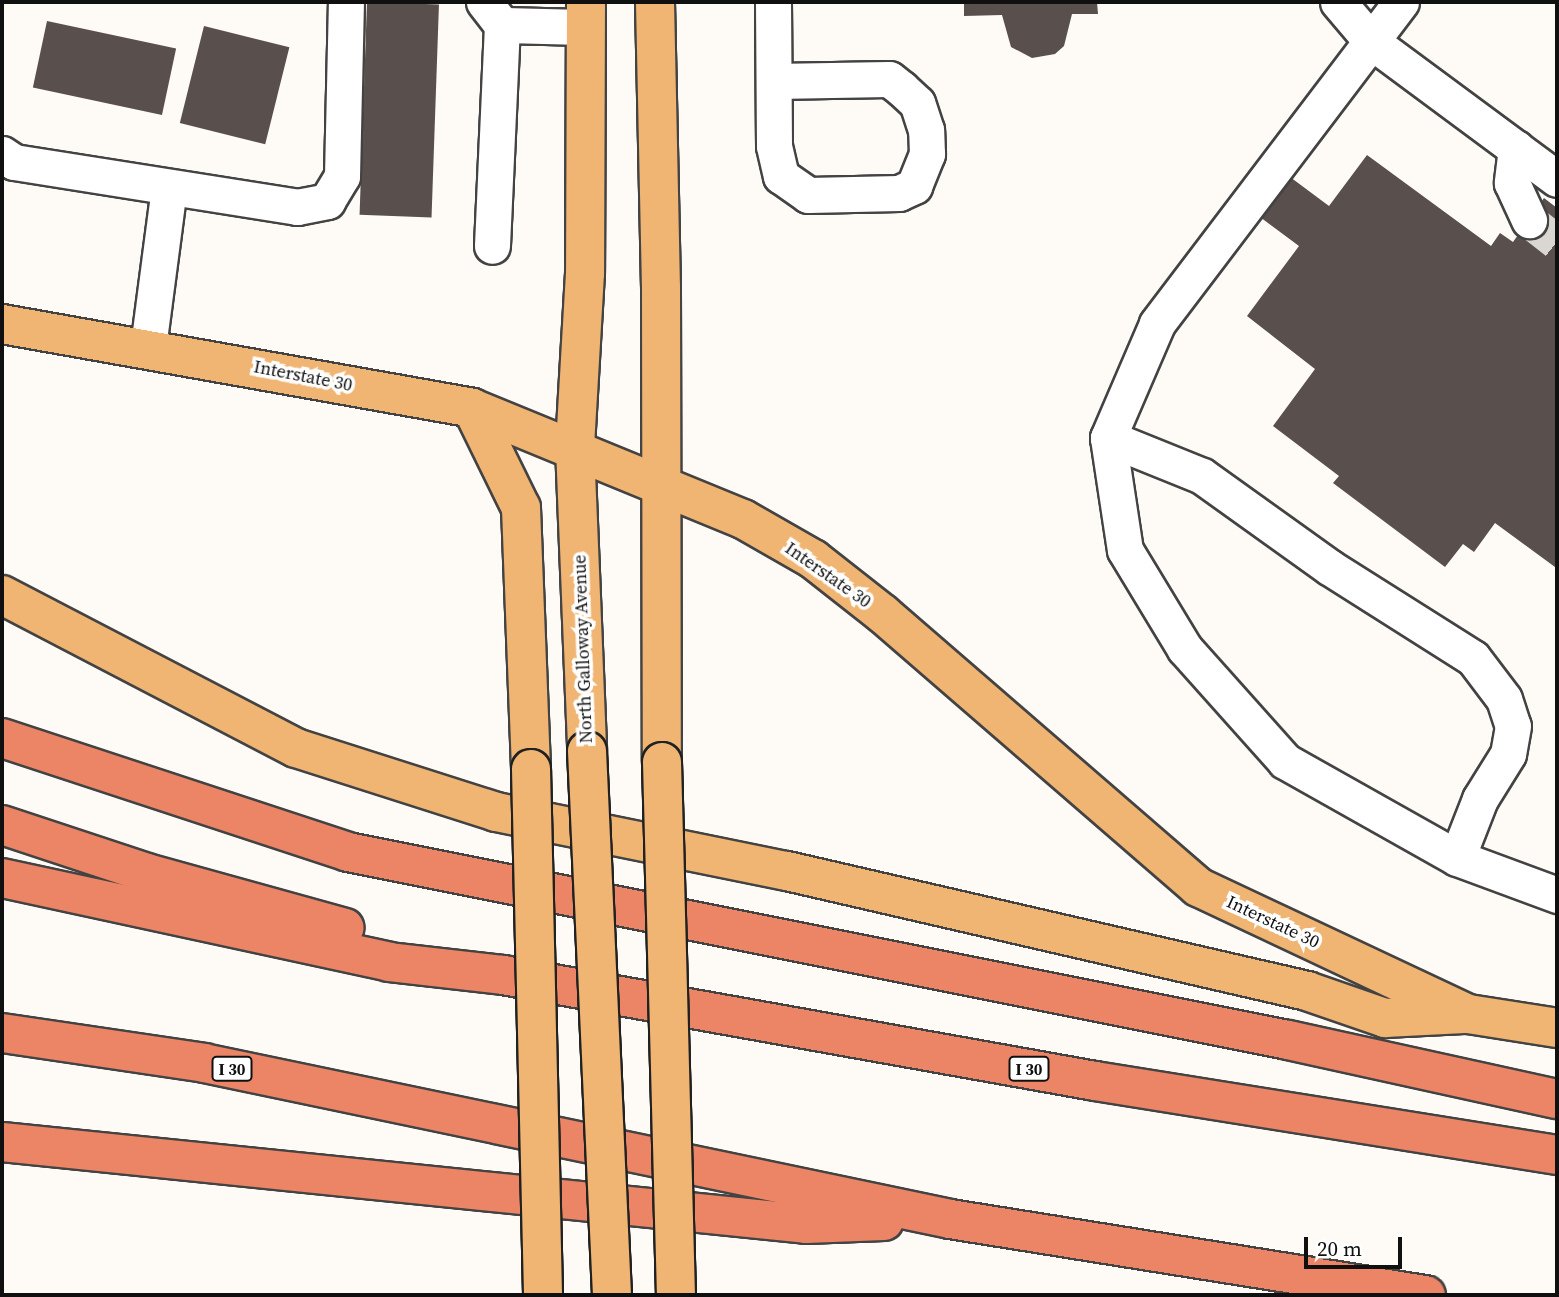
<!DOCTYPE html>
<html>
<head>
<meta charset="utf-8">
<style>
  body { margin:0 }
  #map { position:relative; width:1559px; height:1297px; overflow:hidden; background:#fefaf5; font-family:"Source Serif 4",serif }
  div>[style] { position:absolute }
  .building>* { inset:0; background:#594f4d; transform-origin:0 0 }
  .minor-tunnel>* { height:35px; margin-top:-17.5px; transform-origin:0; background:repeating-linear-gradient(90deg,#dad7d3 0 35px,transparent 0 53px) }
  .roads { filter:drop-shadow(2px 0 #434343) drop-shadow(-2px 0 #434343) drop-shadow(0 2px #434343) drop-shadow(0 -2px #434343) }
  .minor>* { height:35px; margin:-17.5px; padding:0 17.5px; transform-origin:17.5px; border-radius:17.5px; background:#fff }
  .major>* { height:38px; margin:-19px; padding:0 19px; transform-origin:19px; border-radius:19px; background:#f0b573 }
  .highway>* { height:38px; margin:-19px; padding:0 19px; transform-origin:19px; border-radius:19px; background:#eb8566 }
  .bridges { filter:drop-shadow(2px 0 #212121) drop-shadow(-2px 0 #212121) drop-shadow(0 2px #212121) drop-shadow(0 -2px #212121) }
  .major-bridge>* { height:38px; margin:-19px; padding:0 19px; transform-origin:19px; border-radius:19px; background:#f0b573 }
  span { translate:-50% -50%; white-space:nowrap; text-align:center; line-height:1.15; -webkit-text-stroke:7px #fff; paint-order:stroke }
  .shield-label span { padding:2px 5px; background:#fff; border:2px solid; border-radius:5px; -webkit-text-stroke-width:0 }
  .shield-label { font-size:16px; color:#101010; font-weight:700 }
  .street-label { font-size:18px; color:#101010 }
  .frame { position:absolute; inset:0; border:4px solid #101010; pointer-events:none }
  .scale { position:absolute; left:1304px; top:1237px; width:98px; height:32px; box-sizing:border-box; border:4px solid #101010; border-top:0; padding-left:9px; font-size:21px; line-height:24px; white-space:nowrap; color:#101010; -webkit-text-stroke:5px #fff; paint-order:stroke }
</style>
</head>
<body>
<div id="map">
  <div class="building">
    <div style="left:367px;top:2px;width:72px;height:213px;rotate:2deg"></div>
    <div style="clip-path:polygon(964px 2px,1097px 2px,1098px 14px,1072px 14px,1064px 46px,1055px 54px,1032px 58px,1011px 47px,1002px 15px,964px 16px)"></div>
    <div style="left:47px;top:21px;width:132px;height:68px;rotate:12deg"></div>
    <div style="left:204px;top:26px;width:88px;height:100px;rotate:14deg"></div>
    <div style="clip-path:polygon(1367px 155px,1491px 246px,1500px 233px,1513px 242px,1544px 198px,1557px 208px,1555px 567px,1495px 523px,1474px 552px,1463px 544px,1445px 567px,1333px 483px,1339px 476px,1273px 426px,1315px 369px,1247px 316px,1299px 246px,1256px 214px,1286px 174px,1329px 206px)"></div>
  </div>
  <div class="minor-tunnel">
    <div style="left:1529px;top:220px;width:36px;rotate:38deg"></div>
  </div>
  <div class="roads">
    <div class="minor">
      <div style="left:484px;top:2px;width:29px;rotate:52deg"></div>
      <div style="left:502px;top:25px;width:221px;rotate:92.6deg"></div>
      <div style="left:773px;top:2px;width:144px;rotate:89.6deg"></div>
      <div style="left:774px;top:146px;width:31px;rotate:77deg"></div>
      <div style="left:781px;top:176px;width:33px;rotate:35deg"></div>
      <div style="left:808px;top:195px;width:91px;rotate:-1.3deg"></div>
      <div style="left:899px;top:193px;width:17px;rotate:-25deg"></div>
      <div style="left:914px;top:186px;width:35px;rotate:-68deg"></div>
      <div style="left:927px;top:154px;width:24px;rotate:-92deg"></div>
      <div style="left:926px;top:130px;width:28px;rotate:-108deg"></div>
      <div style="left:917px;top:103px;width:21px;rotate:-137deg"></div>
      <div style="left:902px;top:89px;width:16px;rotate:-142deg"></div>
      <div style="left:889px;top:79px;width:115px;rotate:179deg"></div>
      <div style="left:1338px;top:2px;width:52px;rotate:49.6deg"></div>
      <div style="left:1372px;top:42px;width:230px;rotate:36.5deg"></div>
      <div style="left:1401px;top:2px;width:404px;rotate:127.2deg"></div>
      <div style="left:1157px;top:324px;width:124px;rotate:113.3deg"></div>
      <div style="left:1108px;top:438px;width:113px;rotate:81.4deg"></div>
      <div style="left:1125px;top:550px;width:116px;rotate:58.8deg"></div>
      <div style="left:1185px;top:649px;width:150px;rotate:48.2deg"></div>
      <div style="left:1285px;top:761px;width:197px;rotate:29.4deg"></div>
      <div style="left:1457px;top:858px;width:107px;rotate:20.3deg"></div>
      <div style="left:502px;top:25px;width:84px;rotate:1.4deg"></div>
      <div style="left:1516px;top:148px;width:35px;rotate:97deg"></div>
      <div style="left:1512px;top:183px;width:41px;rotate:65.3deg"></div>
      <div style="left:2px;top:154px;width:14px;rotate:34deg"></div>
      <div style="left:14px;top:162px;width:287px;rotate:9deg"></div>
      <div style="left:297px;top:207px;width:31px;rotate:-11deg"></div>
      <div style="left:327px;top:201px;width:29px;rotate:-59deg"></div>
      <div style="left:342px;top:176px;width:174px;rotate:-88.7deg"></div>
      <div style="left:148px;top:347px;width:161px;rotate:-82.5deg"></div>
      <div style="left:1108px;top:438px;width:101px;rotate:22deg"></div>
      <div style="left:1202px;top:476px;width:156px;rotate:35.6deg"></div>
      <div style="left:1329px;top:567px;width:170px;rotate:32.3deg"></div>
      <div style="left:1473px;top:658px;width:51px;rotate:52.9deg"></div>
      <div style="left:1504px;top:699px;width:28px;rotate:72deg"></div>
      <div style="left:1513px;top:726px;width:28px;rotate:100deg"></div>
      <div style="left:1508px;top:754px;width:53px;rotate:121.9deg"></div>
      <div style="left:1480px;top:799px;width:63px;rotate:111.3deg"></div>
    </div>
    <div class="major">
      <div style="left:586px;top:2px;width:271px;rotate:90.2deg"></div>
      <div style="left:585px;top:273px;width:174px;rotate:93.3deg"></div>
      <div style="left:575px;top:447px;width:304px;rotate:87.7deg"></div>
      <div style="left:655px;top:2px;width:286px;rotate:88.8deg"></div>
      <div style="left:661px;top:288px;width:474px;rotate:89.9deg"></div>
      <div style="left:2px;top:324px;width:477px;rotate:10.1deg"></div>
      <div style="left:472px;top:408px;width:293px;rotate:22.3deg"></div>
      <div style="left:743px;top:519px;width:81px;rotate:29.7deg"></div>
      <div style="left:813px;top:559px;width:89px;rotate:38.2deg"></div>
      <div style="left:883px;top:614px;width:417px;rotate:40.9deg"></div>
      <div style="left:1198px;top:887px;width:298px;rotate:25.2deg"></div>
      <div style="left:1468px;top:1014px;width:90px;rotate:8.9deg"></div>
      <div style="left:472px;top:408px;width:111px;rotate:63.9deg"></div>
      <div style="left:521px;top:508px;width:261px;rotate:87.8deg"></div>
      <div style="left:2px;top:595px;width:331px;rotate:27.5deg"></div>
      <div style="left:296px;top:748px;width:210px;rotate:17.7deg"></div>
      <div style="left:496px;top:812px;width:297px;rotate:11.5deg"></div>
      <div style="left:787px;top:871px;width:534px;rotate:12.99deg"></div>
      <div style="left:1307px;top:991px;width:83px;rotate:19.1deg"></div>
      <div style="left:1385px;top:1018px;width:79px;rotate:-2.9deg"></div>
    </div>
    <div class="highway">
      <div style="left:2px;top:738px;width:364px;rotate:18.2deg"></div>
      <div style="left:348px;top:852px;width:959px;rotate:11.31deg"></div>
      <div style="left:1288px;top:1040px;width:275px;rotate:12.4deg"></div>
      <div style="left:2px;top:825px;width:153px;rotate:18.3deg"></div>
      <div style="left:147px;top:873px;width:205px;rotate:15.5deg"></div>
      <div style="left:2px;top:878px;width:396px;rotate:12.2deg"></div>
      <div style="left:389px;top:962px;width:115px;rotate:6.5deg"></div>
      <div style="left:503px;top:975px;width:601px;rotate:10.15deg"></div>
      <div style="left:1095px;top:1081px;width:468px;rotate:9.1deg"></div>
      <div style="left:2px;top:1033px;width:204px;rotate:8.4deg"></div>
      <div style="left:204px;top:1063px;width:762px;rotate:11.81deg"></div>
      <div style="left:950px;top:1219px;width:482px;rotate:9.1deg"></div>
      <div style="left:2px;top:1142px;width:808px;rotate:5.82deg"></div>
      <div style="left:806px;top:1224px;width:78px;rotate:-2.2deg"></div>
    </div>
  </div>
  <div class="bridges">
    <div class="major-bridge">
      <div style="left:587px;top:751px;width:545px;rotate:87.37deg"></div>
      <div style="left:662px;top:762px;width:533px;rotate:88.5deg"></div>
      <div style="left:531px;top:769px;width:526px;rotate:88.69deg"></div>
    </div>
  </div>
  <div class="shield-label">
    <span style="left:232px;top:1069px">I 30</span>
    <span style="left:1029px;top:1069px">I 30</span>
  </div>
  <div class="street-label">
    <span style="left:303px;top:376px;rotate:11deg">Interstate 30</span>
    <span style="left:828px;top:575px;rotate:35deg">Interstate 30</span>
    <span style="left:583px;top:649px;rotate:-92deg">North Galloway Avenue</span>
    <span style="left:1273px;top:922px;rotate:25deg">Interstate 30</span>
  </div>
  <div class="frame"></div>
  <div class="scale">20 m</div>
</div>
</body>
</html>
